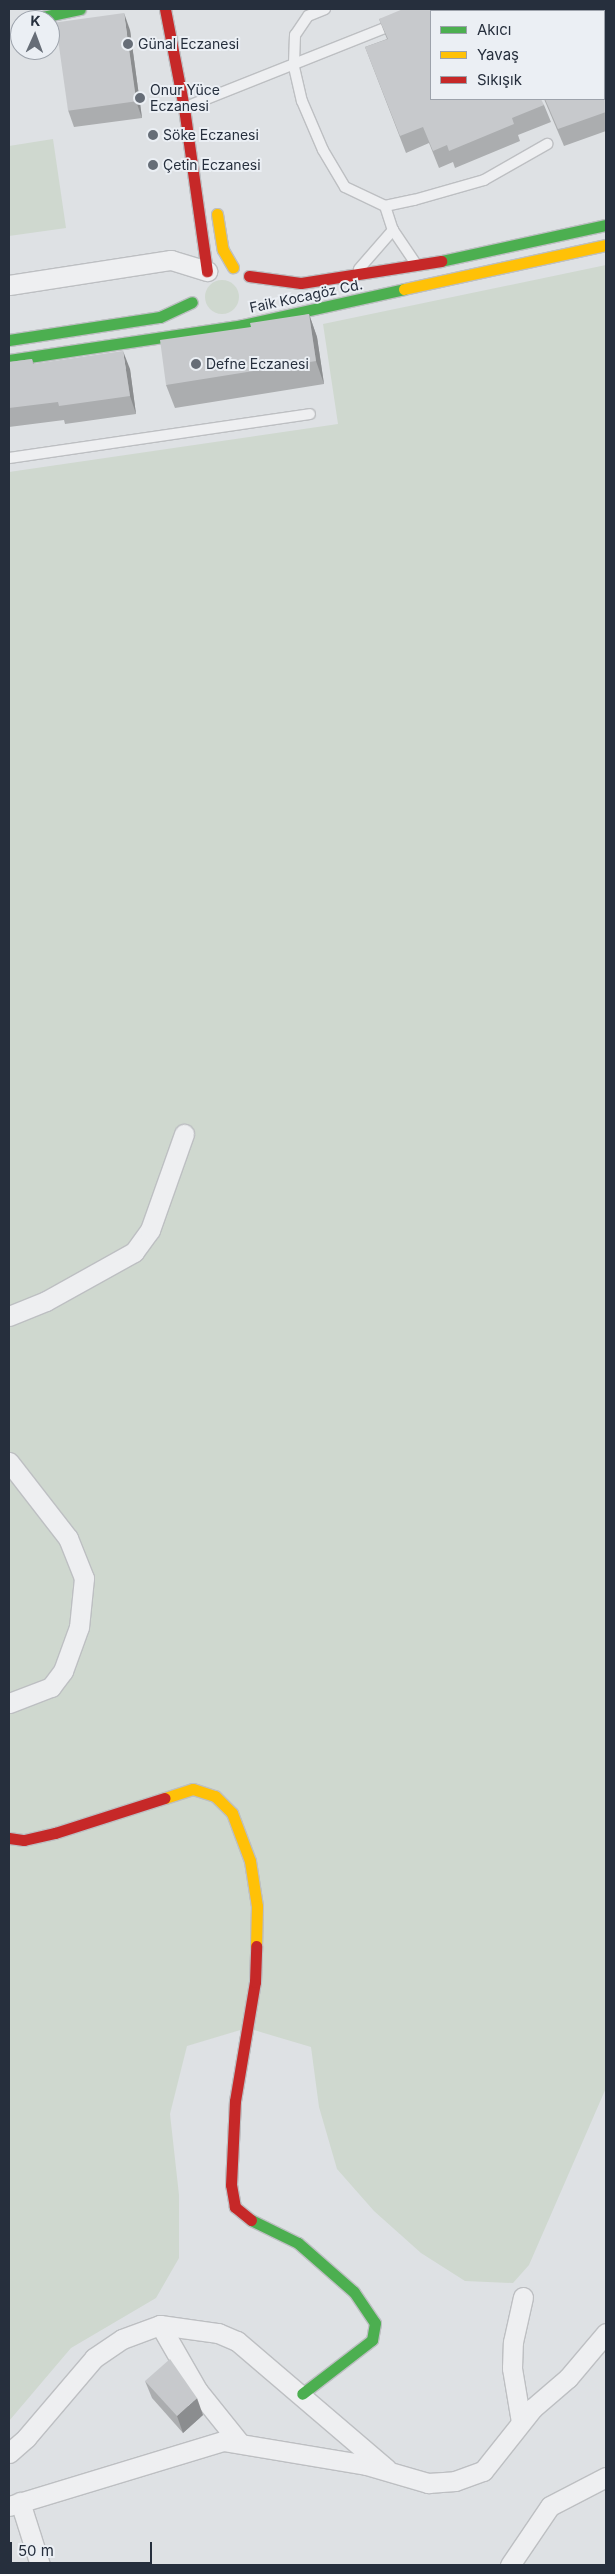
<!DOCTYPE html>
<html>
<head>
<meta charset="utf-8">
<style>
  body { margin:0 }
  #map { position:relative; width:615px; height:2574px; overflow:hidden; background:#dee1e4; font-family:Inter,sans-serif }
  div>[style] { position:absolute }
  .green>* { inset:0; background:#cfd8cf }
  .round { border-radius:50% }
  .roads { filter:drop-shadow(1px 0 #bdbfc2) drop-shadow(-1px 0 #bdbfc2) drop-shadow(0 1px #bdbfc2) drop-shadow(0 -1px #bdbfc2) }
  .lane>* { height:10px; margin:-5px; padding:0 5px; transform-origin:5px; border-radius:5px; background:#eeeff1 }
  .street>* { height:19px; margin:-9.5px; padding:0 9.5px; transform-origin:9.5px; border-radius:9.5px; background:#eeeff1 }
  .fast>* { height:11px; margin:-5.5px; padding:0 5.5px; transform-origin:5.5px; border-radius:5.5px; background:#4caf50 }
  .slow>* { height:11px; margin:-5.5px; padding:0 5.5px; transform-origin:5.5px; border-radius:5.5px; background:#ffc107 }
  .jam>* { height:11px; margin:-5.5px; padding:0 5.5px; transform-origin:5.5px; border-radius:5.5px; background:#c62828 }
  .wall>* { inset:0; background:#abadaf; transform-origin:0 0 }
  .shaded-wall>* { inset:0; background:#8b8d8f }
  .building>* { inset:0; background:#c7c9cc; transform-origin:0 0 }
  .dots>* { width:14px; height:14px; translate:-50% -50%; box-sizing:border-box; border:2px solid #ebeff4; border-radius:50% }
  span { translate:-50% -50%; white-space:nowrap; text-align:center; line-height:1.15; -webkit-text-stroke:4px #ebeff4; paint-order:stroke }
  .poi-label { font-size:14px; color:#262f3d }
  .left { translate:0 -50%; text-align:left }
  .street-label { font-size:14px; color:#262f3d }
  .frame { position:absolute; inset:0; border:10px solid #262f3d; pointer-events:none }
  .legend { position:absolute; left:430px; top:10px; width:175px; height:90px; box-sizing:border-box; background:#ebeff4; border:1px solid #9ca2ab; margin:0; padding:6px 9px; list-style:none; font-size:15px; color:#262f3d }
  .legend li { display:flex; align-items:center; gap:10px; height:25px }
  .legend b { width:25px; border:1px solid #9ca2ab }
  .north { position:absolute; left:10px; top:10px; width:50px; height:50px; box-sizing:border-box; background:#ebeff4; border:1px solid #9ca2ab; border-radius:50%; rotate:2deg; font-size:14px; font-weight:700; line-height:20px; text-align:center; color:#262f3d }
  .north::after { content:''; display:block; margin:auto; width:18px; height:22px; background:#666d77; clip-path:polygon(50% 0,100% 100%,50% 72%,0 100%) }
  .scale { position:absolute; left:10px; top:2542px; width:142px; height:22px; box-sizing:border-box; border:2px solid #262f3d; border-top:0; padding-left:6px; font-size:15px; line-height:18px; white-space:nowrap; color:#262f3d; -webkit-text-stroke:4px #ebeff4; paint-order:stroke }
</style>
</head>
<body>
<div id="map">
  <div class="green">
    <div style="clip-path:polygon(53px 139px,66px 228px,9px 236px,9px 146px)"></div>
    <div style="clip-path:polygon(606px 265px,606px 2088px,529px 2265px,513px 2283px,465px 2281px,421px 2253px,374px 2211px,337px 2169px,319px 2107px,311px 2047px,247px 2028px,187px 2046px,170px 2114px,179px 2195px,179px 2258px,156px 2298px,71px 2348px,9px 2421px,9px 472px,338px 424px,323px 324px)"></div>
    <div class="round" style="left:205px;top:280px;width:34px;height:34px"></div>
  </div>
  <div class="roads">
    <div class="lane">
      <div style="left:325px;top:9px;width:18px;rotate:158deg"></div>
      <div style="left:308px;top:16px;width:23px;rotate:124deg"></div>
      <div style="left:295px;top:35px;width:32px;rotate:92deg"></div>
      <div style="left:294px;top:67px;width:35px;rotate:77deg"></div>
      <div style="left:302px;top:101px;width:53px;rotate:66.8deg"></div>
      <div style="left:323px;top:150px;width:43px;rotate:59.3deg"></div>
      <div style="left:345px;top:187px;width:44px;rotate:25.4deg"></div>
      <div style="left:385px;top:206px;width:30px;rotate:-12deg"></div>
      <div style="left:414px;top:200px;width:73px;rotate:-15.9deg"></div>
      <div style="left:484px;top:180px;width:73px;rotate:-29.7deg"></div>
      <div style="left:186px;top:107px;width:225px;rotate:-21.7deg"></div>
      <div style="left:385px;top:206px;width:25px;rotate:72deg"></div>
      <div style="left:393px;top:230px;width:41px;rotate:55.9deg"></div>
      <div style="left:359px;top:269px;width:52px;rotate:-48.9deg"></div>
      <div style="left:9px;top:458px;width:304px;rotate:-8.3deg"></div>
    </div>
    <div class="street">
      <div style="left:9px;top:285px;width:164px;rotate:-8.8deg"></div>
      <div style="left:171px;top:260px;width:38px;rotate:17deg"></div>
      <div style="left:9px;top:1316px;width:40px;rotate:-22deg"></div>
      <div style="left:46px;top:1301px;width:101px;rotate:-29.1deg"></div>
      <div style="left:134px;top:1252px;width:27px;rotate:-54deg"></div>
      <div style="left:150px;top:1230px;width:102px;rotate:-70.5deg"></div>
      <div style="left:9px;top:1462px;width:96px;rotate:52.2deg"></div>
      <div style="left:68px;top:1538px;width:43px;rotate:68.2deg"></div>
      <div style="left:84px;top:1578px;width:49px;rotate:95.8deg"></div>
      <div style="left:79px;top:1627px;width:47px;rotate:110deg"></div>
      <div style="left:63px;top:1671px;width:20px;rotate:127deg"></div>
      <div style="left:51px;top:1687px;width:45px;rotate:159.1deg"></div>
      <div style="left:160px;top:2325px;width:76px;rotate:60.1deg"></div>
      <div style="left:198px;top:2391px;width:65px;rotate:51.2deg"></div>
      <div style="left:521px;top:2422px;width:55px;rotate:-99.5deg"></div>
      <div style="left:512px;top:2368px;width:26px;rotate:-88deg"></div>
      <div style="left:513px;top:2342px;width:46px;rotate:-77.5deg"></div>
      <div style="left:9px;top:2453px;width:23px;rotate:-41deg"></div>
      <div style="left:26px;top:2438px;width:105px;rotate:-49.6deg"></div>
      <div style="left:94px;top:2358px;width:34px;rotate:-34deg"></div>
      <div style="left:122px;top:2339px;width:40px;rotate:-20.2deg"></div>
      <div style="left:160px;top:2325px;width:59px;rotate:7.9deg"></div>
      <div style="left:218px;top:2333px;width:21px;rotate:23deg"></div>
      <div style="left:237px;top:2341px;width:197px;rotate:40.5deg"></div>
      <div style="left:20px;top:2502px;width:66px;rotate:72.4deg"></div>
      <div style="left:9px;top:2506px;width:224px;rotate:-16.9deg"></div>
      <div style="left:223px;top:2441px;width:145px;rotate:9.5deg"></div>
      <div style="left:366px;top:2465px;width:65px;rotate:16.2deg"></div>
      <div style="left:428px;top:2483px;width:27px;rotate:-4deg"></div>
      <div style="left:455px;top:2481px;width:30px;rotate:-20deg"></div>
      <div style="left:483px;top:2471px;width:80px;rotate:-51.6deg"></div>
      <div style="left:533px;top:2408px;width:46px;rotate:-40.6deg"></div>
      <div style="left:568px;top:2378px;width:59px;rotate:-49.8deg"></div>
      <div style="left:510px;top:2565px;width:71px;rotate:-55.9deg"></div>
      <div style="left:550px;top:2506px;width:63px;rotate:-27.4deg"></div>
    </div>
    <div class="fast">
      <div style="left:28px;top:20px;width:53px;rotate:-11.9deg"></div>
      <div style="left:441px;top:261px;width:169px;rotate:-12.3deg"></div>
      <div style="left:9px;top:340px;width:153px;rotate:-8.7deg"></div>
      <div style="left:160px;top:317px;width:35px;rotate:-25deg"></div>
      <div style="left:9px;top:360px;width:236px;rotate:-8.5deg"></div>
      <div style="left:242px;top:325px;width:166px;rotate:-12.5deg"></div>
      <div style="left:251px;top:2220px;width:52px;rotate:26.1deg"></div>
      <div style="left:298px;top:2243px;width:74px;rotate:41.2deg"></div>
      <div style="left:354px;top:2292px;width:37px;rotate:56deg"></div>
      <div style="left:375px;top:2323px;width:17px;rotate:100deg"></div>
      <div style="left:372px;top:2340px;width:88px;rotate:142.4deg"></div>
    </div>
    <div class="slow">
      <div style="left:217px;top:214px;width:36px;rotate:81deg"></div>
      <div style="left:223px;top:250px;width:20px;rotate:60deg"></div>
      <div style="left:404px;top:289px;width:207px;rotate:-12.3deg"></div>
      <div style="left:165px;top:1798px;width:29px;rotate:-18deg"></div>
      <div style="left:193px;top:1789px;width:23px;rotate:18deg"></div>
      <div style="left:215px;top:1796px;width:24px;rotate:45deg"></div>
      <div style="left:232px;top:1813px;width:51px;rotate:69.4deg"></div>
      <div style="left:250px;top:1861px;width:46px;rotate:81.2deg"></div>
      <div style="left:257px;top:1906px;width:40px;rotate:91.4deg"></div>
    </div>
    <div class="jam">
      <div style="left:165px;top:9px;width:101px;rotate:79.1deg"></div>
      <div style="left:184px;top:108px;width:165px;rotate:82deg"></div>
      <div style="left:249px;top:276px;width:52px;rotate:7.7deg"></div>
      <div style="left:301px;top:283px;width:142px;rotate:-8.9deg"></div>
      <div style="left:9px;top:1838px;width:15px;rotate:8deg"></div>
      <div style="left:24px;top:1840px;width:32px;rotate:-13deg"></div>
      <div style="left:55px;top:1833px;width:115px;rotate:-17.7deg"></div>
      <div style="left:251px;top:2220px;width:21px;rotate:-141deg"></div>
      <div style="left:235px;top:2207px;width:22px;rotate:-100deg"></div>
      <div style="left:231px;top:2185px;width:84px;rotate:-87.3deg"></div>
      <div style="left:235px;top:2101px;width:121px;rotate:-80.5deg"></div>
      <div style="left:255px;top:1982px;width:36px;rotate:-88deg"></div>
    </div>
  </div>
  <div class="wall">
    <div style="left:606px;top:9px;width:28px;height:3px;rotate:90deg"></div>
    <div style="clip-path:polygon(431px 11px,544px 105px,551px 122px,518px 135px,520px 141px,455px 168px,453px 162px,439px 168px,429px 143px,406px 153px,365px 47px,387px 39px,379px 19px)"></div>
    <div style="clip-path:polygon(130px 30px,142px 118px,74px 127px,68px 110px)"></div>
    <div style="clip-path:polygon(606px 58px,606px 131px,564px 146px,544px 99px)"></div>
    <div style="clip-path:polygon(309px 314px,317px 337px,324px 384px,175px 408px,166px 385px,251px 327px)"></div>
    <div style="clip-path:polygon(32px 359px,34px 364px,130px 369px,136px 414px,65px 424px,64px 420px,9px 427px,9px 362px)"></div>
    <div style="clip-path:polygon(145px 2381px,203px 2415px,183px 2433px,152px 2398px)"></div>
  </div>
  <div class="shaded-wall">
    <div style="clip-path:polygon(124px 13px,130px 30px,142px 118px,136px 101px)"></div>
    <div style="clip-path:polygon(309px 314px,317px 337px,324px 384px,316px 361px)"></div>
    <div style="clip-path:polygon(123px 351px,130px 369px,136px 414px,130px 396px)"></div>
    <div style="clip-path:polygon(197px 2398px,203px 2415px,183px 2433px,177px 2416px)"></div>
  </div>
  <div class="building">
    <div style="clip-path:polygon(403px 9px,507px 9px,508px 11px,431px 11px,431px 99px,541px 99px,544px 105px,512px 118px,514px 124px,449px 151px,447px 145px,433px 151px,423px 127px,400px 136px,365px 47px,388px 39px,379px 19px)"></div>
    <div style="clip-path:polygon(517px 9px,606px 9px,606px 18px,604px 19px,604px 11px,509px 11px)"></div>
    <div style="left:124px;top:13px;width:89px;height:69px;rotate:82deg"></div>
    <div style="clip-path:polygon(604px 53px,606px 58px,606px 112px,558px 129px,545px 99px,604px 99px)"></div>
    <div style="clip-path:polygon(309px 314px,316px 361px,166px 385px,160px 340px,251px 327px,250px 323px)"></div>
    <div style="clip-path:polygon(123px 351px,130px 396px,59px 406px,58px 402px,9px 408px,9px 362px,32px 359px,33px 364px)"></div>
    <div style="clip-path:polygon(170px 2359px,197px 2398px,177px 2416px,145px 2381px)"></div>
  </div>
  <div class="dots">
    <div style="left:128px;top:44px;background:#666d77"></div>
    <div style="left:140px;top:98px;background:#666d77"></div>
    <div style="left:153px;top:135px;background:#666d77"></div>
    <div style="left:153px;top:165px;background:#666d77"></div>
    <div style="left:196px;top:364px;background:#666d77"></div>
  </div>
  <div class="poi-label">
    <span class="left" style="left:138px;top:44px">Günal Eczanesi</span>
    <span class="left" style="left:150px;top:98px">Onur Yüce<br>Eczanesi</span>
    <span class="left" style="left:163px;top:135px">Söke Eczanesi</span>
    <span class="left" style="left:163px;top:165px">Çetin Eczanesi</span>
    <span class="left" style="left:206px;top:364px">Defne Eczanesi</span>
  </div>
  <div class="street-label">
    <span style="left:306px;top:296px;rotate:-12deg">Faik Kocagöz Cd.</span>
  </div>
  <div class="frame"></div>
  <ul class="legend">
  <li><b style="height:6px;background:#4caf50"></b>Akıcı</li>
  <li><b style="height:6px;background:#ffc107"></b>Yavaş</li>
  <li><b style="height:6px;background:#c62828"></b>Sıkışık</li>
  </ul>
  <div class="north">K</div>
  <div class="scale">50 m</div>
</div>
</body>
</html>
